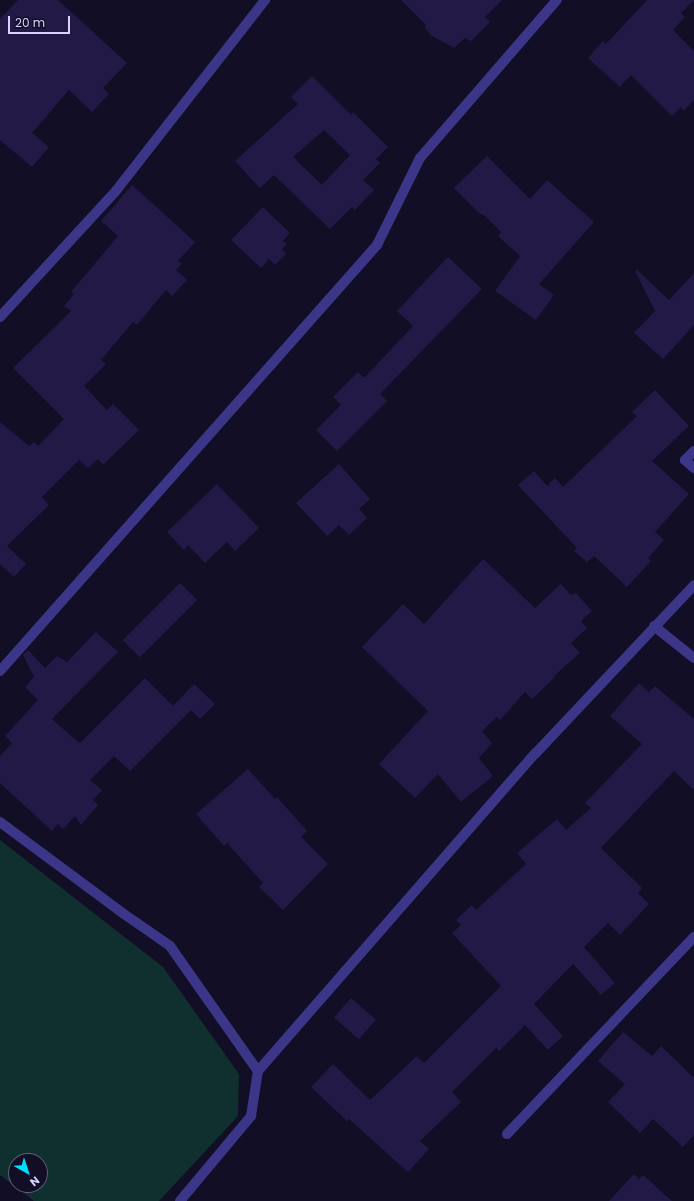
<!DOCTYPE html>
<html>
<head>
<meta charset="utf-8">
<style>
  body { margin:0 }
  #map { position:relative; width:694px; height:1201px; overflow:hidden; background:#120e25; font-family:Poppins,sans-serif }
  div>[style] { position:absolute }
  .green>* { inset:0; background:#10302f }
  .building>* { inset:0; background:#231947; transform-origin:0 0 }
  .street>* { height:10px; margin:-5px; padding:0 5px; transform-origin:5px; border-radius:5px; background:#3b3687 }
  span { translate:-50% -50%; white-space:nowrap; text-align:center; line-height:1.15; -webkit-text-stroke:4px #120e25; paint-order:stroke }
  .north { position:absolute; left:8px; top:1153px; width:40px; height:40px; box-sizing:border-box; background:#120e25; border:1px solid #615c7c; border-radius:50%; rotate:141deg; font-size:11px; font-weight:700; line-height:16px; text-align:center; color:#d8d2ff }
  .north::after { content:''; display:block; margin:auto; width:14px; height:18px; background:#00defd; clip-path:polygon(50% 0,100% 100%,50% 72%,0 100%) }
  .scale { position:absolute; left:8px; top:16px; width:62px; height:18px; box-sizing:border-box; border:2px solid #d8d2ff; border-top:0; padding-left:5px; font-size:12px; line-height:14px; white-space:nowrap; color:#d8d2ff; -webkit-text-stroke:3px #120e25; paint-order:stroke }
</style>
</head>
<body>
<div id="map">
  <div class="green">
    <div style="clip-path:polygon(evenodd,0 840px,163px 967px,239px 1074px,238px 1116px,159px 1201px,34px 1201px,0 1175px,0 840px,16px 1161px,40px 1161px,40px 1185px,16px 1185px,16px 1161px)"></div>
  </div>
  <div class="building">
    <div style="clip-path:polygon(18px 0,58px 0,127px 63px,103px 88px,109px 94px,92px 112px,69px 90px,32px 133px,49px 147px,32px 167px,0 140px,0 19px)"></div>
    <div style="clip-path:polygon(401px 0,502px 0,485px 17px,490px 22px,471px 41px,465px 38px,454px 48px,432px 36px,425px 28px,426px 25px)"></div>
    <div style="clip-path:polygon(647px 0,694px 0,681px 13px,685px 17px,673px 30px,694px 51px,694px 100px,683px 111px,681px 107px,672px 116px,631px 75px,620px 87px,588px 58px,603px 41px,606px 44px)"></div>
    <div style="clip-path:polygon(evenodd,312px 76px,351px 115px,353px 112px,388px 147px,376px 159px,380px 163px,363px 180px,374px 190px,355px 210px,352px 207px,330px 229px,274px 175px,260px 188px,235px 161px,298px 104px,291px 97px,312px 76px,324px 130px,350px 155px,322px 185px,293px 157px,324px 130px)"></div>
    <div style="clip-path:polygon(487px 156px,530px 199px,547px 180px,594px 222px,539px 284px,554px 295px,536px 320px,495px 291px,520px 256px,498px 236px,501px 232px,485px 216px,479px 213px,454px 188px)"></div>
    <div style="clip-path:polygon(132px 185px,195px 242px,178px 261px,182px 264px,176px 270px,187px 280px,172px 296px,166px 290px,137px 325px,133px 322px,101px 360px,106px 364px,84px 386px,107px 410px,113px 404px,139px 430px,103px 465px,98px 459px,88px 468px,79px 460px,42px 497px,49px 505px,7px 546px,26px 564px,14px 577px,0 564px,0 422px,29px 446px,34px 442px,38px 446px,64px 419px,13px 368px,71px 311px,64px 306px,74px 294px,71px 292px,118px 236px,101px 221px)"></div>
    <div style="clip-path:polygon(263px 207px,290px 233px,283px 241px,287px 244px,282px 249px,286px 254px,275px 265px,269px 259px,261px 268px,231px 240px)"></div>
    <div style="clip-path:polygon(448px 257px,482px 289px,380px 394px,387px 401px,337px 451px,316px 430px,341px 405px,333px 397px,358px 372px,364px 378px,413px 326px,397px 311px)"></div>
    <div style="clip-path:polygon(637px 270px,669px 300px,694px 273px,694px 325px,663px 359px,634px 333px,655px 311px,635px 271px)"></div>
    <div style="clip-path:polygon(655px 390px,689px 426px,652px 461px,689px 494px,655px 532px,664px 540px,648px 558px,651px 561px,627px 587px,594px 556px,587px 562px,574px 551px,577px 548px,518px 485px,534px 471px,547px 486px,555px 478px,563px 487px,637px 416px,632px 412px)"></div>
    <div style="clip-path:polygon(339px 464px,370px 499px,359px 509px,367px 518px,349px 535px,339px 525px,327px 536px,296px 503px)"></div>
    <div style="clip-path:polygon(217px 484px,259px 528px,235px 551px,227px 542px,205px 563px,188px 545px,184px 550px,167px 532px)"></div>
    <div style="clip-path:polygon(483px 559px,535px 608px,561px 584px,571px 595px,576px 593px,592px 611px,581px 621px,587px 628px,571px 643px,580px 653px,554px 676px,555px 677px,532px 699px,525px 692px,500px 720px,497px 717px,482px 731px,492px 743px,479px 758px,493px 776px,461px 802px,438px 774px,415px 798px,379px 764px,428px 711px,362px 647px,403px 604px,424px 624px)"></div>
    <div style="left:180px;top:583px;width:24px;height:81px;rotate:45deg"></div>
    <div style="clip-path:polygon(96px 632px,118px 652px,52px 719px,78px 742px,80px 743px,145px 678px,173px 706px,194px 684px,215px 704px,200px 719px,191px 710px,130px 771px,114px 756px,90px 780px,102px 790px,93px 800px,98px 805px,81px 825px,75px 816px,63px 829px,58px 824px,52px 831px,0 783px,0 756px,12px 743px,5px 736px,38px 700px,25px 687px,34px 677px,23px 655px,28px 650px,45px 668px,57px 656px,67px 662px)"></div>
    <div style="clip-path:polygon(639px 683px,649px 692px,655px 686px,694px 719px,694px 790px,674px 771px,601px 848px,642px 888px,638px 893px,649px 904px,620px 935px,608px 923px,584px 947px,615px 983px,601px 995px,573px 964px,534px 1004px,563px 1036px,548px 1050px,525px 1025px,499px 1051px,496px 1048px,452px 1092px,461px 1102px,420px 1141px,429px 1149px,408px 1172px,349px 1119px,347px 1121px,311px 1087px,333px 1064px,370px 1100px,417px 1056px,424px 1063px,501px 986px,452px 933px,461px 925px,456px 920px,472px 905px,476px 910px,526px 864px,517px 853px,557px 819px,566px 830px,591px 808px,585px 803px,642px 744px,610px 716px)"></div>
    <div style="clip-path:polygon(248px 769px,275px 799px,277px 797px,307px 831px,301px 837px,328px 864px,283px 910px,259px 887px,263px 883px,227px 843px,224px 846px,196px 814px)"></div>
    <div style="left:351px;top:998px;width:33px;height:26px;rotate:41deg"></div>
    <div style="clip-path:polygon(623px 1032px,652px 1056px,661px 1046px,694px 1078px,694px 1135px,683px 1147px,653px 1119px,640px 1133px,608px 1102px,625px 1084px,598px 1061px)"></div>
    <div style="clip-path:polygon(634px 1174px,639px 1179px,643px 1175px,672px 1201px,609px 1201px)"></div>
  </div>
  <div class="street">
    <div style="left:0;top:317px;width:170px;rotate:-47.4deg"></div>
    <div style="left:115px;top:192px;width:244px;rotate:-52deg"></div>
    <div style="left:694px;top:451px;width:13px;rotate:135deg"></div>
    <div style="left:685px;top:460px;width:12px;rotate:42deg"></div>
    <div style="left:654px;top:626px;width:51px;rotate:38.7deg"></div>
    <div style="left:0;top:671px;width:569px;rotate:-48.49deg"></div>
    <div style="left:377px;top:245px;width:97px;rotate:-63.7deg"></div>
    <div style="left:420px;top:158px;width:209px;rotate:-49.1deg"></div>
    <div style="left:0;top:822px;width:154px;rotate:36.6deg"></div>
    <div style="left:124px;top:914px;width:56px;rotate:34.8deg"></div>
    <div style="left:170px;top:946px;width:153px;rotate:54.9deg"></div>
    <div style="left:507px;top:1134px;width:272px;rotate:-46.5deg"></div>
    <div style="left:180px;top:1201px;width:111px;rotate:-50.1deg"></div>
    <div style="left:251px;top:1116px;width:46px;rotate:-81.2deg"></div>
    <div style="left:258px;top:1071px;width:421px;rotate:-48.9deg"></div>
    <div style="left:535px;top:754px;width:232px;rotate:-46.7deg"></div>
  </div>
  <div class="north">N</div>
  <div class="scale">20 m</div>
</div>
</body>
</html>
